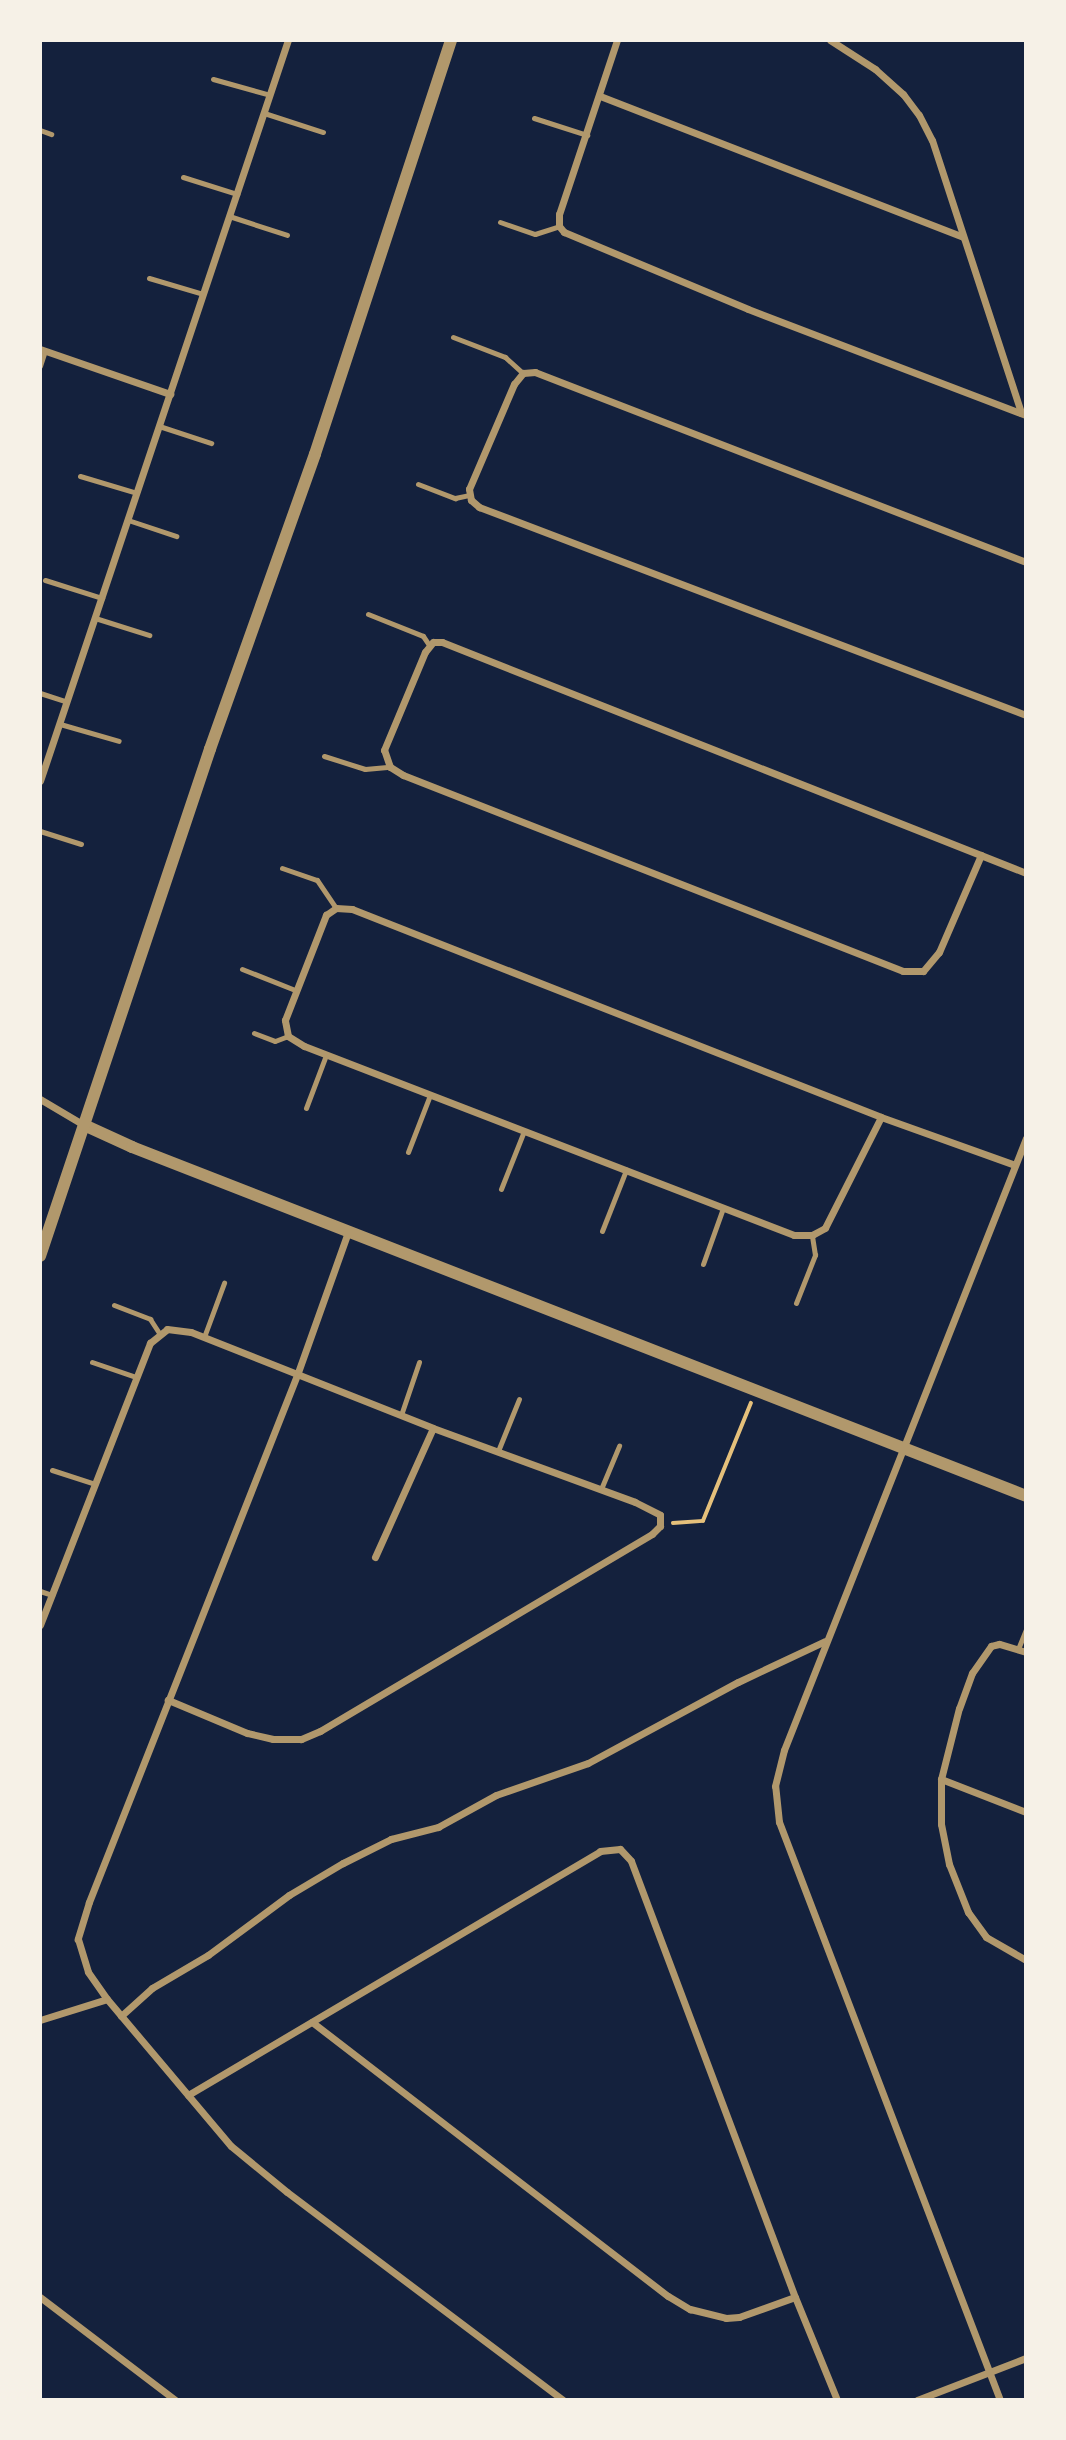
<!DOCTYPE html>
<html>
<head>
<meta charset="utf-8">
<style>
  body { margin:0 }
  #map { position:relative; width:1066px; height:2440px; overflow:hidden; background:#14213d; font-family:"Titillium Web",sans-serif }
  div>[style] { position:absolute }
  .path>* { height:3.5px; margin:-1.75px; padding:0 1.75px; transform-origin:1.75px; border-radius:1.75px; background:#e5c07b }
  .service>* { height:5px; margin:-2.5px; padding:0 2.5px; transform-origin:2.5px; border-radius:2.5px; background:#b1986c }
  .minor>* { height:7px; margin:-3.5px; padding:0 3.5px; transform-origin:3.5px; border-radius:3.5px; background:#b1986c }
  .tertiary>* { height:12px; margin:-6px; padding:0 6px; transform-origin:6px; border-radius:6px; background:#b1986c }
  span { translate:-50% -50%; white-space:nowrap; text-align:center; line-height:1.15; -webkit-text-stroke:7px #f6f1e7; paint-order:stroke }
  .frame { position:absolute; inset:0; border:42px solid #f6f1e7; pointer-events:none }
</style>
</head>
<body>
<div id="map">
  <div class="path">
    <div style="left:673px;top:1523px;width:30px;rotate:-4deg"></div>
    <div style="left:703px;top:1521px;width:127px;rotate:-67.9deg"></div>
  </div>
  <div class="service">
    <div style="left:213px;top:79px;width:59px;rotate:15.7deg"></div>
    <div style="left:264px;top:113px;width:62px;rotate:17.9deg"></div>
    <div style="left:534px;top:118px;width:56px;rotate:17.8deg"></div>
    <div style="left:40px;top:130px;width:12px;rotate:20deg"></div>
    <div style="left:183px;top:177px;width:57px;rotate:17.5deg"></div>
    <div style="left:229px;top:216px;width:61px;rotate:18.1deg"></div>
    <div style="left:500px;top:222px;width:37px;rotate:19deg"></div>
    <div style="left:535px;top:234px;width:25px;rotate:-18deg"></div>
    <div style="left:149px;top:278px;width:56px;rotate:16.5deg"></div>
    <div style="left:453px;top:337px;width:56px;rotate:21deg"></div>
    <div style="left:505px;top:357px;width:24px;rotate:42deg"></div>
    <div style="left:40px;top:366px;width:16px;rotate:-72deg"></div>
    <div style="left:159px;top:426px;width:55px;rotate:18.1deg"></div>
    <div style="left:80px;top:476px;width:59px;rotate:16.6deg"></div>
    <div style="left:418px;top:484px;width:40px;rotate:21deg"></div>
    <div style="left:455px;top:498px;width:14px;rotate:-12deg"></div>
    <div style="left:128px;top:520px;width:51px;rotate:18.4deg"></div>
    <div style="left:45px;top:580px;width:60px;rotate:17.5deg"></div>
    <div style="left:368px;top:614px;width:59px;rotate:21.8deg"></div>
    <div style="left:423px;top:636px;width:11px;rotate:56deg"></div>
    <div style="left:95px;top:618px;width:57px;rotate:17.5deg"></div>
    <div style="left:40px;top:693px;width:28px;rotate:18deg"></div>
    <div style="left:60px;top:724px;width:61px;rotate:16.1deg"></div>
    <div style="left:324px;top:756px;width:43px;rotate:17.6deg"></div>
    <div style="left:365px;top:769px;width:25px;rotate:-5deg"></div>
    <div style="left:40px;top:831px;width:43px;rotate:17.6deg"></div>
    <div style="left:282px;top:868px;width:37px;rotate:19deg"></div>
    <div style="left:317px;top:880px;width:34px;rotate:56deg"></div>
    <div style="left:242px;top:969px;width:57px;rotate:21.6deg"></div>
    <div style="left:254px;top:1033px;width:22px;rotate:21deg"></div>
    <div style="left:275px;top:1041px;width:14px;rotate:-21deg"></div>
    <div style="left:306px;top:1108px;width:57px;rotate:-69.3deg"></div>
    <div style="left:408px;top:1152px;width:61px;rotate:-68.9deg"></div>
    <div style="left:501px;top:1189px;width:62px;rotate:-68.4deg"></div>
    <div style="left:602px;top:1231px;width:66px;rotate:-68.5deg"></div>
    <div style="left:703px;top:1264px;width:59px;rotate:-70.3deg"></div>
    <div style="left:796px;top:1303px;width:52px;rotate:-68.4deg"></div>
    <div style="left:815px;top:1255px;width:20px;rotate:-99deg"></div>
    <div style="left:114px;top:1305px;width:39px;rotate:21deg"></div>
    <div style="left:150px;top:1319px;width:17px;rotate:57deg"></div>
    <div style="left:204px;top:1337px;width:58px;rotate:-69.7deg"></div>
    <div style="left:92px;top:1362px;width:46px;rotate:18.8deg"></div>
    <div style="left:401px;top:1415px;width:56px;rotate:-71.2deg"></div>
    <div style="left:498px;top:1451px;width:56px;rotate:-68deg"></div>
    <div style="left:52px;top:1470px;width:45px;rotate:18deg"></div>
    <div style="left:601px;top:1489px;width:47px;rotate:-67.3deg"></div>
    <div style="left:40px;top:1591px;width:13px;rotate:18deg"></div>
    <div style="left:1018px;top:1649px;width:22px;rotate:-68deg"></div>
  </div>
  <div class="minor">
    <div style="left:617px;top:40px;width:183px;rotate:108.4deg"></div>
    <div style="left:559px;top:214px;width:12px;rotate:90deg"></div>
    <div style="left:559px;top:226px;width:8px;rotate:50deg"></div>
    <div style="left:564px;top:232px;width:199px;rotate:22.7deg"></div>
    <div style="left:748px;top:309px;width:298px;rotate:20.9deg"></div>
    <div style="left:830px;top:40px;width:54px;rotate:32.8deg"></div>
    <div style="left:875px;top:69px;width:38px;rotate:42deg"></div>
    <div style="left:903px;top:94px;width:26px;rotate:53deg"></div>
    <div style="left:919px;top:115px;width:28px;rotate:63deg"></div>
    <div style="left:932px;top:140px;width:287px;rotate:71.9deg"></div>
    <div style="left:600px;top:96px;width:389px;rotate:21.2deg"></div>
    <div style="left:40px;top:349px;width:138px;rotate:19.1deg"></div>
    <div style="left:1026px;top:562px;width:526px;rotate:-158.85deg"></div>
    <div style="left:535px;top:372px;width:12px;rotate:175deg"></div>
    <div style="left:523px;top:373px;width:14px;rotate:129deg"></div>
    <div style="left:514px;top:384px;width:114px;rotate:113.2deg"></div>
    <div style="left:469px;top:489px;width:11px;rotate:80deg"></div>
    <div style="left:471px;top:500px;width:11px;rotate:41deg"></div>
    <div style="left:479px;top:507px;width:585px;rotate:20.82deg"></div>
    <div style="left:40px;top:781px;width:781px;rotate:-71.5deg"></div>
    <div style="left:981px;top:855px;width:106px;rotate:113.4deg"></div>
    <div style="left:939px;top:952px;width:25px;rotate:130deg"></div>
    <div style="left:923px;top:971px;width:20px;rotate:180deg"></div>
    <div style="left:903px;top:971px;width:537px;rotate:-158.59deg"></div>
    <div style="left:403px;top:775px;width:15px;rotate:-148deg"></div>
    <div style="left:390px;top:767px;width:18px;rotate:-109deg"></div>
    <div style="left:384px;top:750px;width:106px;rotate:-67.3deg"></div>
    <div style="left:425px;top:652px;width:13px;rotate:-51deg"></div>
    <div style="left:433px;top:642px;width:9px"></div>
    <div style="left:442px;top:642px;width:628px;rotate:21.58deg"></div>
    <div style="left:40px;top:1099px;width:51px;rotate:30.6deg"></div>
    <div style="left:881px;top:1117px;width:124px;rotate:116.8deg"></div>
    <div style="left:825px;top:1228px;width:15px;rotate:152deg"></div>
    <div style="left:812px;top:1235px;width:18px;rotate:180deg"></div>
    <div style="left:794px;top:1235px;width:525px;rotate:-158.91deg"></div>
    <div style="left:304px;top:1046px;width:19px;rotate:-148deg"></div>
    <div style="left:288px;top:1036px;width:16px;rotate:-101deg"></div>
    <div style="left:285px;top:1020px;width:113px;rotate:-68.7deg"></div>
    <div style="left:326px;top:915px;width:12px;rotate:-35deg"></div>
    <div style="left:336px;top:908px;width:16px;rotate:4deg"></div>
    <div style="left:352px;top:909px;width:568px;rotate:21.46deg"></div>
    <div style="left:881px;top:1117px;width:142px;rotate:19.7deg"></div>
    <div style="left:348px;top:1232px;width:152px;rotate:109.6deg"></div>
    <div style="left:297px;top:1375px;width:567px;rotate:111.54deg"></div>
    <div style="left:89px;top:1902px;width:39px;rotate:107deg"></div>
    <div style="left:78px;top:1939px;width:34px;rotate:73deg"></div>
    <div style="left:88px;top:1972px;width:33px;rotate:55deg"></div>
    <div style="left:107px;top:1999px;width:192px;rotate:49.9deg"></div>
    <div style="left:231px;top:2146px;width:72px;rotate:39.4deg"></div>
    <div style="left:287px;top:2192px;width:346px;rotate:37deg"></div>
    <div style="left:375px;top:1557px;width:141px;rotate:-65.8deg"></div>
    <div style="left:40px;top:1625px;width:303px;rotate:-68.7deg"></div>
    <div style="left:150px;top:1343px;width:22px;rotate:-39deg"></div>
    <div style="left:167px;top:1329px;width:24px;rotate:7deg"></div>
    <div style="left:191px;top:1332px;width:260px;rotate:21.6deg"></div>
    <div style="left:433px;top:1428px;width:215px;rotate:20.1deg"></div>
    <div style="left:635px;top:1502px;width:28px;rotate:27deg"></div>
    <div style="left:660px;top:1515px;width:11px;rotate:90deg"></div>
    <div style="left:660px;top:1526px;width:11px;rotate:135deg"></div>
    <div style="left:652px;top:1534px;width:386px;rotate:149.3deg"></div>
    <div style="left:320px;top:1731px;width:21px;rotate:157deg"></div>
    <div style="left:301px;top:1739px;width:28px;rotate:180deg"></div>
    <div style="left:273px;top:1739px;width:27px;rotate:-167deg"></div>
    <div style="left:247px;top:1733px;width:86px;rotate:-157.3deg"></div>
    <div style="left:1026px;top:1652px;width:28px;rotate:-163deg"></div>
    <div style="left:999px;top:1644px;width:8px;rotate:166deg"></div>
    <div style="left:991px;top:1646px;width:33px;rotate:125deg"></div>
    <div style="left:972px;top:1673px;width:37px;rotate:110deg"></div>
    <div style="left:959px;top:1708px;width:73px;rotate:104.2deg"></div>
    <div style="left:941px;top:1779px;width:45px;rotate:90deg"></div>
    <div style="left:941px;top:1824px;width:41px;rotate:78.7deg"></div>
    <div style="left:949px;top:1864px;width:52px;rotate:68.4deg"></div>
    <div style="left:968px;top:1912px;width:31px;rotate:54deg"></div>
    <div style="left:986px;top:1937px;width:46px;rotate:29.9deg"></div>
    <div style="left:941px;top:1779px;width:91px;rotate:21.2deg"></div>
    <div style="left:121px;top:2016px;width:42px;rotate:-42.1deg"></div>
    <div style="left:152px;top:1988px;width:65px;rotate:-30.5deg"></div>
    <div style="left:208px;top:1955px;width:101px;rotate:-36.5deg"></div>
    <div style="left:289px;top:1895px;width:63px;rotate:-30.7deg"></div>
    <div style="left:343px;top:1863px;width:54px;rotate:-26.6deg"></div>
    <div style="left:391px;top:1839px;width:49px;rotate:-14.3deg"></div>
    <div style="left:438px;top:1827px;width:66px;rotate:-28.9deg"></div>
    <div style="left:496px;top:1795px;width:97px;rotate:-19.2deg"></div>
    <div style="left:588px;top:1763px;width:170px;rotate:-28.4deg"></div>
    <div style="left:738px;top:1682px;width:96px;rotate:-25.2deg"></div>
    <div style="left:40px;top:2020px;width:70px;rotate:-17.4deg"></div>
    <div style="left:312px;top:2022px;width:449px;rotate:37.6deg"></div>
    <div style="left:668px;top:2296px;width:26px;rotate:31deg"></div>
    <div style="left:690px;top:2309px;width:37px;rotate:14deg"></div>
    <div style="left:726px;top:2318px;width:13px;rotate:-4deg"></div>
    <div style="left:739px;top:2317px;width:59px;rotate:-19.7deg"></div>
    <div style="left:188px;top:2095px;width:479px;rotate:-30.6deg"></div>
    <div style="left:600px;top:1851px;width:20px;rotate:-6deg"></div>
    <div style="left:620px;top:1849px;width:16px;rotate:47deg"></div>
    <div style="left:631px;top:1861px;width:466px;rotate:69.4deg"></div>
    <div style="left:795px;top:2297px;width:111px;rotate:67.8deg"></div>
    <div style="left:40px;top:2297px;width:170px;rotate:37.3deg"></div>
    <div style="left:917px;top:2400px;width:117px;rotate:-21.1deg"></div>
    <div style="left:1000px;top:2400px;width:619px;rotate:-110.92deg"></div>
    <div style="left:779px;top:1822px;width:36px;rotate:-96deg"></div>
    <div style="left:775px;top:1786px;width:37px;rotate:-76deg"></div>
    <div style="left:784px;top:1750px;width:658px;rotate:-68.42deg"></div>
  </div>
  <div class="tertiary">
    <div style="left:84px;top:1125px;width:53px;rotate:24.6deg"></div>
    <div style="left:132px;top:1147px;width:960px;rotate:21.32deg"></div>
    <div style="left:40px;top:1256px;width:535px;rotate:-71.46deg"></div>
    <div style="left:210px;top:749px;width:313px;rotate:-70.4deg"></div>
    <div style="left:315px;top:454px;width:436px;rotate:-71.8deg"></div>
  </div>
  <div class="frame"></div>
</div>
</body>
</html>
